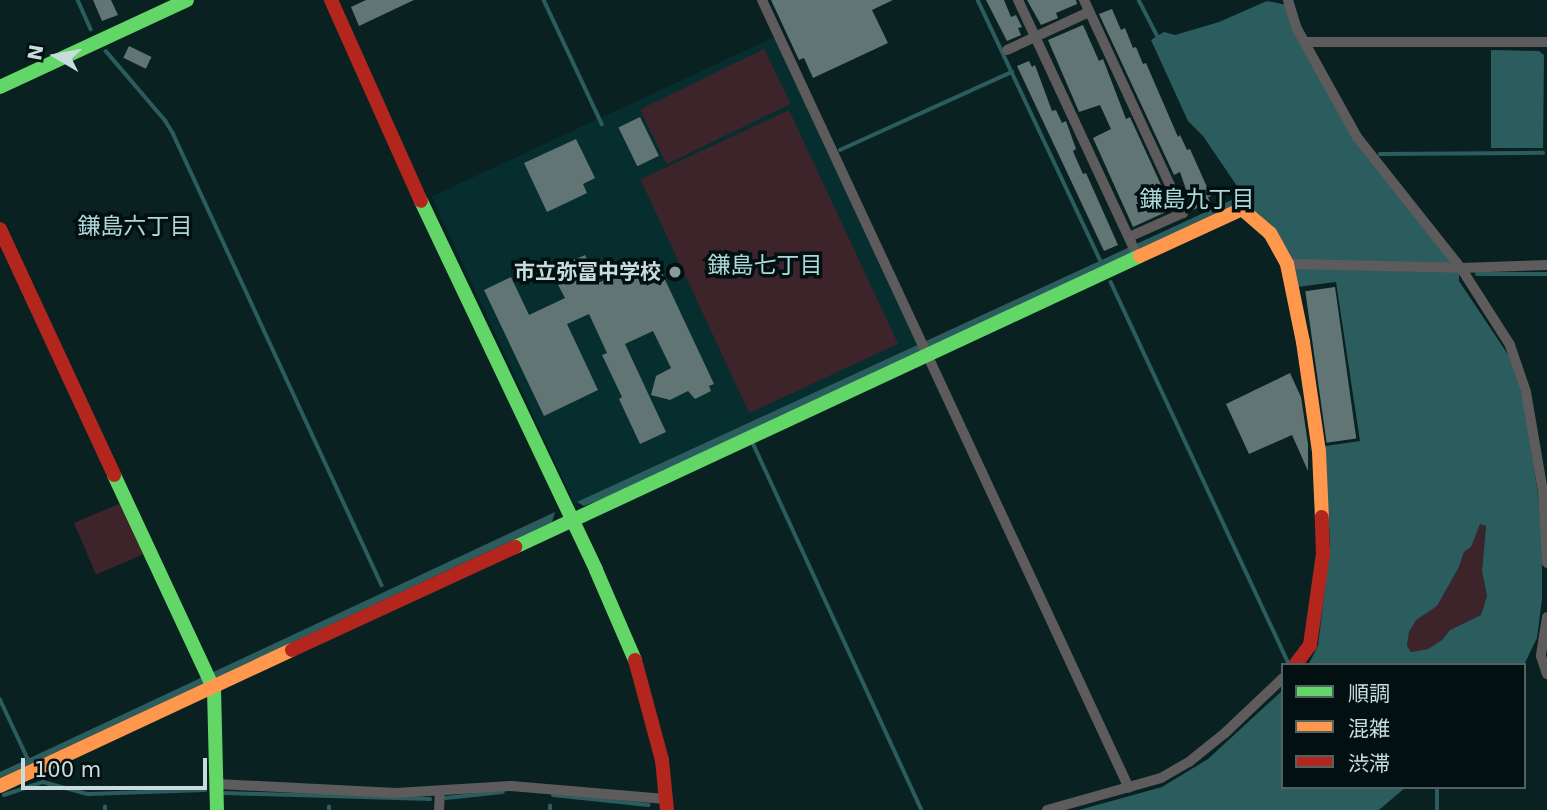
<!DOCTYPE html>
<html>
<head>
<meta charset="utf-8">
<style>
  body { margin:0 }
  #map { position:relative; width:1547px; height:810px; overflow:hidden; background:#0a2122; font-family:"DejaVu Sans","Noto Sans JP",sans-serif }
  div>[style] { position:absolute }
  .built>* { inset:0; background:#072e2f; transform-origin:0 0 }
  .green>* { inset:0; background:#3c242a; transform-origin:0 0 }
  .water>* { inset:0; background:#2b5c5e }
  .stream>* { height:3.5px; margin:-1.75px; padding:0 1.75px; transform-origin:1.75px; border-radius:1.75px; background:#2b5c5e }
  .building>* { inset:0; background:#627575; transform-origin:0 0 }
  .street>* { height:10px; margin:-5px; padding:0 5px; transform-origin:5px; border-radius:5px; background:#5d5b5c }
  .fast>* { height:14px; margin:-7px; padding:0 7px; transform-origin:7px; border-radius:7px; background:#63d668 }
  .slow>* { height:14px; margin:-7px; padding:0 7px; transform-origin:7px; border-radius:7px; background:#ff974d }
  .jam>* { height:14px; margin:-7px; padding:0 7px; transform-origin:7px; border-radius:7px; background:#b3261e }
  .dots>* { width:19px; height:19px; translate:-50% -50%; box-sizing:border-box; border:4px solid #031011; border-radius:50% }
  span { translate:-50% -50%; white-space:nowrap; text-align:center; line-height:1.15; -webkit-text-stroke:7px #031011; paint-order:stroke }
  .poi-label { font-size:21px; color:#c8dcdd; font-weight:700 }
  .right { translate:-100% -50%; text-align:right }
  .neighbourhood-label { font-size:23px; color:#aed8d9 }
  .legend { position:absolute; left:1281px; top:663px; width:245px; height:126px; box-sizing:border-box; background:#031011; border:2px solid #526263; margin:0; padding:9px 12px; list-style:none; font-size:21px; color:#c8dcdd }
  .legend li { display:flex; align-items:center; gap:14px; height:35px }
  .legend b { width:35px; border:2px solid #526263 }
  .north { position:absolute; left:21px; top:21px; width:70px; height:70px; -webkit-text-stroke:5px #031011; paint-order:stroke; rotate:280deg; font-size:19px; font-weight:700; line-height:28px; text-align:center; color:#c8dcdd }
  .north::after { content:''; display:block; margin:auto; width:24px; height:32px; background:#c8dcdd; clip-path:polygon(50% 0,100% 100%,50% 72%,0 100%) }
  .scale { position:absolute; left:21px; top:758px; width:186px; height:32px; box-sizing:border-box; border:4px solid #c8dcdd; border-top:0; padding-left:9px; font-size:21px; line-height:24px; white-space:nowrap; color:#c8dcdd; -webkit-text-stroke:5px #031011; paint-order:stroke }
</style>
</head>
<body>
<div id="map">
  <div class="built">
    <div style="left:774px;top:37px;width:340px;height:378px;rotate:65deg"></div>
  </div>
  <div class="green">
    <div style="left:764px;top:49px;width:61px;height:138px;rotate:64deg"></div>
    <div style="left:789px;top:110px;width:258px;height:164px;rotate:65deg"></div>
    <div style="left:121px;top:503px;width:56px;height:51px;rotate:67deg"></div>
    <div style="clip-path:polygon(1480px 523px,1486px 525px,1482px 571px,1487px 596px,1481px 615px,1450px 630px,1442px 640px,1428px 649px,1411px 652px,1407px 646px,1409px 632px,1416px 619px,1437px 606px,1459px 567px,1464px 552px,1471px 547px)"></div>
  </div>
  <div class="water">
    <div style="clip-path:polygon(evenodd,1267px 1px,1287px 5px,1355px 140px,1459px 273px,1459px 281px,1509px 356px,1524px 402px,1538px 494px,1542px 550px,1542px 599px,1537px 638px,1524px 665px,1308px 665px,1318px 646px,1330px 545px,1325px 446px,1360px 441px,1336px 282px,1297px 287px,1289px 253px,1280px 239px,1259px 214px,1241px 203px,631px 488px,584px 506px,577px 502px,1236px 198px,1237px 186px,1203px 136px,1188px 121px,1151px 40px,1164px 32px,1175px 35px,1219px 22px,1267px 1px,1480px 524px,1486px 526px,1482px 571px,1487px 596px,1481px 615px,1450px 630px,1442px 640px,1428px 649px,1411px 652px,1407px 646px,1409px 632px,1416px 620px,1437px 606px,1459px 567px,1464px 552px,1471px 547px,1480px 524px)"></div>
    <div style="clip-path:polygon(1491px 50px,1539px 51px,1544px 55px,1543px 148px,1491px 148px)"></div>
    <div style="clip-path:polygon(555px 512px,552px 522px,0 778px,0 772px)"></div>
    <div style="clip-path:polygon(1283px 690px,1283px 787px,1406px 787px,1379px 810px,1079px 810px,1162px 787px,1208px 759px)"></div>
  </div>
  <div class="stream">
    <div style="left:78px;top:0;width:32px;rotate:66deg"></div>
    <div style="left:544px;top:0;width:137px;rotate:64.9deg"></div>
    <div style="left:978px;top:0;width:289px;rotate:64.8deg"></div>
    <div style="left:1139px;top:0;width:42px;rotate:62.8deg"></div>
    <div style="left:106px;top:51px;width:91px;rotate:49.5deg"></div>
    <div style="left:165px;top:120px;width:15px;rotate:58deg"></div>
    <div style="left:173px;top:133px;width:498px;rotate:65.2deg"></div>
    <div style="left:840px;top:150px;width:189px;rotate:-24.4deg"></div>
    <div style="left:1380px;top:154px;width:163px;rotate:-0.4deg"></div>
    <div style="left:1477px;top:274px;width:70px"></div>
    <div style="left:1111px;top:282px;width:419px;rotate:65deg"></div>
    <div style="left:754px;top:445px;width:402px;rotate:65.3deg"></div>
    <div style="left:0;top:699px;width:68px;rotate:64.9deg"></div>
    <div style="left:225px;top:793px;width:205px;rotate:1.7deg"></div>
    <div style="left:4px;top:795px;width:41px;rotate:-18.4deg"></div>
    <div style="left:43px;top:782px;width:47px;rotate:14.9deg"></div>
    <div style="left:88px;top:794px;width:117px;rotate:-2deg"></div>
    <div style="left:553px;top:795px;width:96px;rotate:6deg"></div>
    <div style="left:446px;top:798px;width:57px;rotate:-6deg"></div>
    <div style="left:105px;top:810px;width:3px;rotate:-90deg"></div>
    <div style="left:329px;top:810px;width:3px;rotate:-90deg"></div>
    <div style="left:550px;top:810px;width:4px;rotate:-90deg"></div>
    <div style="left:1437px;top:810px;width:23px;rotate:-90deg"></div>
  </div>
  <div class="building">
    <div style="clip-path:polygon(93px 0,111px 0,118px 15px,102px 21px)"></div>
    <div style="clip-path:polygon(366px 0,414px 0,359px 26px,351px 7px)"></div>
    <div style="clip-path:polygon(771px 0,893px 0,872px 10px,888px 43px,813px 78px,804px 58px,799px 60px)"></div>
    <div style="clip-path:polygon(986px 0,1004px 0,1011px 17px,1016px 15px,1022px 27px,1018px 28px,1021px 35px,1007px 41px)"></div>
    <div style="clip-path:polygon(1027px 0,1076px 0,1077px 4px,1056px 13px,1058px 18px,1041px 25px)"></div>
    <div style="clip-path:polygon(1112px 9px,1121px 30px,1125px 28px,1133px 48px,1136px 47px,1143px 64px,1146px 63px,1178px 137px,1180px 135px,1187px 150px,1190px 149px,1211px 196px,1208px 197px,1210px 202px,1193px 210px,1180px 172px,1174px 175px,1099px 14px)"></div>
    <div style="clip-path:polygon(1083px 25px,1099px 61px,1103px 59px,1126px 119px,1130px 117px,1167px 198px,1163px 200px,1168px 211px,1133px 227px,1093px 138px,1111px 129px,1100px 105px,1079px 112px,1048px 40px)"></div>
    <div style="left:129px;top:46px;width:25px;height:13px;rotate:26deg"></div>
    <div style="clip-path:polygon(1029px 61px,1032px 67px,1035px 65px,1052px 111px,1056px 110px,1062px 123px,1066px 121px,1076px 149px,1073px 151px,1075px 156px,1083px 174px,1086px 173px,1118px 245px,1104px 251px,1017px 66px)"></div>
    <div style="left:640px;top:117px;width:43px;height:24px;rotate:64deg"></div>
    <div style="clip-path:polygon(576px 139px,595px 178px,583px 184px,587px 193px,547px 212px,524px 163px)"></div>
    <div style="clip-path:polygon(585px 255px,598px 283px,633px 267px,642px 268px,643px 264px,660px 269px,714px 384px,709px 386px,711px 391px,695px 399px,688px 391px,670px 400px,651px 395px,656px 376px,671px 368px,653px 331px,625px 344px,666px 432px,640px 444px,619px 399px,622px 397px,602px 355px,607px 353px,589px 314px,567px 324px,598px 390px,544px 416px,484px 290px,511px 277px,529px 315px,565px 298px,554px 277px,566px 271px,563px 265px)"></div>
    <div style="left:1335px;top:287px;width:153px;height:30px;rotate:82deg"></div>
    <div style="clip-path:polygon(1290px 373px,1301px 397px,1308px 444px,1308px 471px,1292px 435px,1249px 454px,1226px 404px)"></div>
  </div>
  <div class="street">
    <div style="left:762px;top:0;width:869px;rotate:65.03deg"></div>
    <div style="left:1018px;top:0;width:284px;rotate:65deg"></div>
    <div style="left:1084px;top:0;width:235px;rotate:65.1deg"></div>
    <div style="left:1183px;top:213px;width:59px;rotate:156deg"></div>
    <div style="left:1288px;top:0;width:28px;rotate:73deg"></div>
    <div style="left:1296px;top:27px;width:126px;rotate:61deg"></div>
    <div style="left:1357px;top:137px;width:167px;rotate:51.6deg"></div>
    <div style="left:1461px;top:268px;width:91px;rotate:57.5deg"></div>
    <div style="left:1510px;top:345px;width:50px;rotate:71.2deg"></div>
    <div style="left:1526px;top:392px;width:100px;rotate:80.3deg"></div>
    <div style="left:1543px;top:491px;width:72px;rotate:86.8deg"></div>
    <div style="left:1305px;top:42px;width:242px"></div>
    <div style="left:1007px;top:50px;width:90px;rotate:-24.9deg"></div>
    <div style="left:1291px;top:264px;width:170px;rotate:1.3deg"></div>
    <div style="left:1461px;top:268px;width:86px;rotate:-2deg"></div>
    <div style="left:1547px;top:617px;width:39px;rotate:99deg"></div>
    <div style="left:1541px;top:656px;width:19px;rotate:72deg"></div>
    <div style="left:218px;top:784px;width:178px;rotate:2.9deg"></div>
    <div style="left:396px;top:793px;width:115px;rotate:-3.5deg"></div>
    <div style="left:511px;top:786px;width:155px;rotate:4.8deg"></div>
    <div style="left:439px;top:810px;width:18px;rotate:-87deg"></div>
    <div style="left:1047px;top:810px;width:118px;rotate:-15.7deg"></div>
    <div style="left:1161px;top:778px;width:32px;rotate:-30deg"></div>
    <div style="left:1189px;top:762px;width:46px;rotate:-38.9deg"></div>
    <div style="left:1225px;top:733px;width:80px;rotate:-43.5deg"></div>
  </div>
  <div class="fast">
    <div style="left:0;top:87px;width:206px;rotate:-24.9deg"></div>
    <div style="left:421px;top:201px;width:408px;rotate:64.6deg"></div>
    <div style="left:596px;top:570px;width:98px;rotate:66.6deg"></div>
    <div style="left:114px;top:475px;width:236px;rotate:65deg"></div>
    <div style="left:214px;top:689px;width:121px;rotate:88.6deg"></div>
    <div style="left:515px;top:547px;width:689px;rotate:-24.97deg"></div>
  </div>
  <div class="slow">
    <div style="left:1140px;top:256px;width:112px;rotate:-24.7deg"></div>
    <div style="left:1242px;top:209px;width:37px;rotate:41deg"></div>
    <div style="left:1270px;top:233px;width:35px;rotate:61deg"></div>
    <div style="left:1287px;top:264px;width:80px;rotate:78.4deg"></div>
    <div style="left:1303px;top:342px;width:111px;rotate:81.7deg"></div>
    <div style="left:1319px;top:452px;width:65px;rotate:87.4deg"></div>
    <div style="left:0;top:786px;width:322px;rotate:-25deg"></div>
  </div>
  <div class="jam">
    <div style="left:331px;top:0;width:220px;rotate:65.9deg"></div>
    <div style="left:0;top:229px;width:271px;rotate:65.1deg"></div>
    <div style="left:292px;top:650px;width:246px;rotate:-24.8deg"></div>
    <div style="left:635px;top:660px;width:104px;rotate:74.9deg"></div>
    <div style="left:662px;top:760px;width:50px;rotate:84.3deg"></div>
    <div style="left:1295px;top:665px;width:25px;rotate:-53deg"></div>
    <div style="left:1310px;top:645px;width:92px;rotate:-81.9deg"></div>
    <div style="left:1323px;top:554px;width:37px;rotate:-92deg"></div>
  </div>
  <div class="dots">
    <div style="left:675px;top:272px;background:#869b9c"></div>
  </div>
  <div class="poi-label">
    <span class="right" style="left:661px;top:272px">市立弥冨中学校</span>
  </div>
  <div class="neighbourhood-label">
    <span style="left:1197px;top:199px">鎌島九丁目</span>
    <span style="left:135px;top:226px">鎌島六丁目</span>
    <span style="left:765px;top:265px">鎌島七丁目</span>
  </div>
  <ul class="legend">
  <li><b style="height:9px;background:#63d668"></b>順調</li>
  <li><b style="height:9px;background:#ff974d"></b>混雑</li>
  <li><b style="height:9px;background:#b3261e"></b>渋滞</li>
  </ul>
  <div class="north">N</div>
  <div class="scale">100 m</div>
</div>
</body>
</html>
